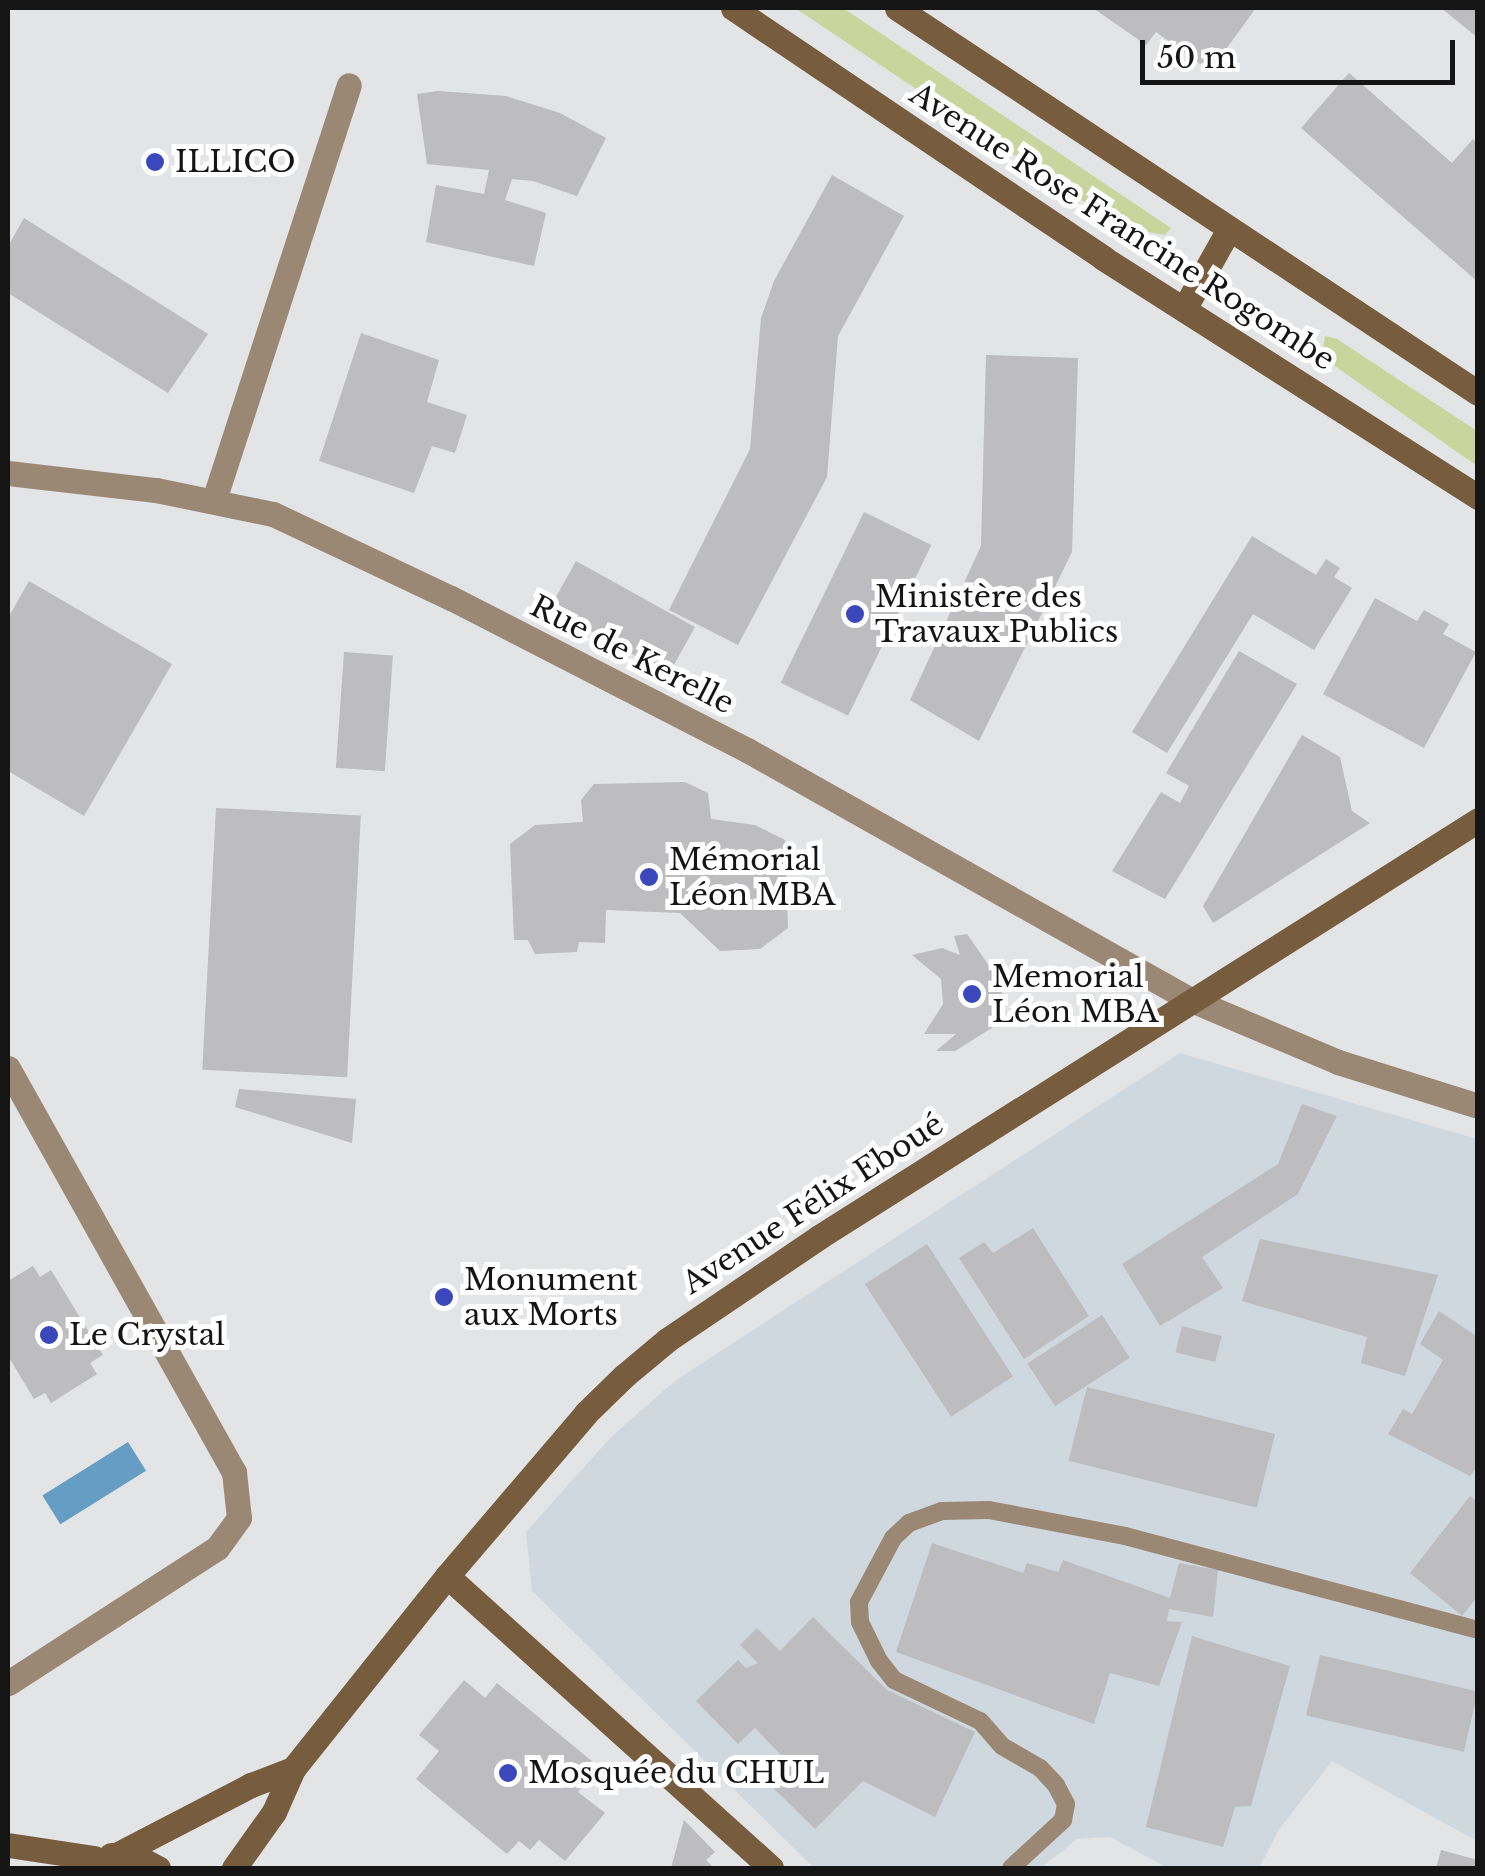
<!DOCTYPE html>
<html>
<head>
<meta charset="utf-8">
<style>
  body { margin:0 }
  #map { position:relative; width:1485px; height:1876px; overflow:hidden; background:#e2e4e6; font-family:"Libre Baskerville",serif }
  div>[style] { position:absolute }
  .built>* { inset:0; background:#d0d8df }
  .green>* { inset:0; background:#c9d59c }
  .water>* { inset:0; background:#669dc4; transform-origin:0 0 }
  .building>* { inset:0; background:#bdbcbe; transform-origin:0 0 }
  .lane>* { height:18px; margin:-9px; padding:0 9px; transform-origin:9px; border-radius:9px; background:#9b8874 }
  .street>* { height:25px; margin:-12.5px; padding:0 12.5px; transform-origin:12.5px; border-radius:12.5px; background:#9b8874 }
  .secondary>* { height:25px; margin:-12.5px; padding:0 12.5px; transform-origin:12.5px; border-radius:12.5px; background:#775c3e }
  .dots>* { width:28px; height:28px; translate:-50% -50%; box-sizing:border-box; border:5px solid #fff; border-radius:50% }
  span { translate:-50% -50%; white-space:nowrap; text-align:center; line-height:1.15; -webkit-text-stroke:10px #fff; paint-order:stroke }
  .poi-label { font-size:30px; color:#151516 }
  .left { translate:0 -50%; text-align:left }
  .street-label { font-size:30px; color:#151516 }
  .frame { position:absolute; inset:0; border:10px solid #151516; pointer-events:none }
  .scale { position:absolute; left:1140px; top:40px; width:315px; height:45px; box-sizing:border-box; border:5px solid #151516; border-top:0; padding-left:12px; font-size:30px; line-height:35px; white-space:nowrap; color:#151516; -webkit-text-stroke:8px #fff; paint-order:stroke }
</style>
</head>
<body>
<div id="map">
  <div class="built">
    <div style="clip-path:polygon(1180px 1053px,1477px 1139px,1477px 1841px,1332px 1761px,1278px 1831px,1259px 1868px,1168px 1868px,1110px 1837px,1077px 1839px,1041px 1868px,814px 1868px,532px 1591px,526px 1532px,611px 1437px,676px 1380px)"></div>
  </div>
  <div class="green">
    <div style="clip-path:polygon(795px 8px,843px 8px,1171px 228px,1165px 235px,1129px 229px,1110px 219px)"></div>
    <div style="clip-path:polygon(1325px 336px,1337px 339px,1477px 431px,1477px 466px,1322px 357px)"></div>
  </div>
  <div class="water">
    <div style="left:128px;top:1442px;width:34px;height:101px;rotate:58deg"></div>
  </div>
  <div class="building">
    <div style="clip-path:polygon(1093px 8px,1256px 8px,1210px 71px,1156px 32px,1146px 45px)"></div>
    <div style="clip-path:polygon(1441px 8px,1478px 8px,1478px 38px)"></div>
    <div style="clip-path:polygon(1349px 73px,1452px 163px,1473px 139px,1478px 144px,1478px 282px,1301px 128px)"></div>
    <div style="clip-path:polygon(438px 91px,506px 96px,560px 113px,606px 138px,577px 196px,533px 181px,512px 179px,505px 200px,546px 213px,534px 266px,426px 242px,436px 185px,484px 194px,489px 170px,427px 164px,417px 94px)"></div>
    <div style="clip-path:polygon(832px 175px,904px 216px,838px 336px,827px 477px,738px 645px,669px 610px,750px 449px,761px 318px,774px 281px)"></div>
    <div style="clip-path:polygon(24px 218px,208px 334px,168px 393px,8px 293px,8px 246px)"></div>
    <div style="clip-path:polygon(361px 333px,439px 360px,427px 402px,467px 415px,455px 453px,432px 446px,414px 493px,319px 461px)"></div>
    <div style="clip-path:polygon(986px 355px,1078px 358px,1072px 552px,979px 741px,910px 700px,981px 546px)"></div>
    <div style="left:864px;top:512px;width:75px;height:190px;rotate:26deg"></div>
    <div style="clip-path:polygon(1252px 536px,1316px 575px,1326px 559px,1340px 568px,1334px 577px,1352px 588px,1314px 650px,1253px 614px,1167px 753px,1132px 732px)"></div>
    <div style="left:576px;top:561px;width:136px;height:54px;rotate:29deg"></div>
    <div style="clip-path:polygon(29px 581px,172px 664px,84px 816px,8px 771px,8px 618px)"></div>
    <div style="clip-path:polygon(1375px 598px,1417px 621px,1424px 610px,1449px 624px,1443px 634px,1476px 652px,1424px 748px,1323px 694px)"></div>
    <div style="clip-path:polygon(1239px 651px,1297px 684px,1165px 899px,1112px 871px,1161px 792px,1180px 803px,1189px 786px,1166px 773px)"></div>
    <div style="left:344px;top:652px;width:49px;height:116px;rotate:4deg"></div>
    <div style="clip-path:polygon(1302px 735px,1340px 757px,1352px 811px,1370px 823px,1213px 923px,1203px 906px)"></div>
    <div style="clip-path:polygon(685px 782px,708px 793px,711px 819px,755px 825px,785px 840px,788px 928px,760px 949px,720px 951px,680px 913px,606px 910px,605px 943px,579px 942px,577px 952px,535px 954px,528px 940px,514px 940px,510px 844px,535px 825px,583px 822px,581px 800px,594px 784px)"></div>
    <div style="left:216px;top:808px;width:145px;height:262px;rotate:3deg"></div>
    <div style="clip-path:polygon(967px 934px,1001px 983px,1003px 1006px,995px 1026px,955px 1051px,936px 1051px,956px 1034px,924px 1034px,943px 1004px,941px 979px,912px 955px,942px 948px,960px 955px,954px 936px)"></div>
    <div style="clip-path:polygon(239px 1089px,356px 1099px,352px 1143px,235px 1107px)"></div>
    <div style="clip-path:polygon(1302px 1104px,1337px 1116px,1298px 1194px,1202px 1257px,1223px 1288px,1160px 1326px,1122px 1264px,1278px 1164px)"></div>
    <div style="clip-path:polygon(1033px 1228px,1089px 1316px,1024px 1359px,959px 1258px,984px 1242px,993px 1253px)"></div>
    <div style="clip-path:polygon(1260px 1239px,1438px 1275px,1405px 1376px,1361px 1363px,1367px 1337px,1242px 1301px)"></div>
    <div style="left:927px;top:1244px;width:158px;height:74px;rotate:57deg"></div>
    <div style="clip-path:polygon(33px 1266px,40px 1277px,51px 1270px,103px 1355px,90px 1363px,97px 1374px,51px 1403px,45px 1393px,34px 1399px,8px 1356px,8px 1281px)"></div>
    <div style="clip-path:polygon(1439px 1311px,1478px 1337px,1478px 1466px,1470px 1476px,1388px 1434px,1403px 1409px,1412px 1414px,1443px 1360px,1420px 1344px)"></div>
    <div style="left:1102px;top:1315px;width:51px;height:89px;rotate:57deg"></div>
    <div style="left:1182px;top:1326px;width:41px;height:27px;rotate:14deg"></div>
    <div style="left:1087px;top:1387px;width:194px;height:76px;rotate:14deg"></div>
    <div style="clip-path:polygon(1470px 1496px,1478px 1502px,1478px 1596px,1462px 1616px,1410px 1573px)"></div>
    <div style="clip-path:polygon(932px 1543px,1023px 1573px,1027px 1563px,1058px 1572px,1063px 1560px,1170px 1598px,1179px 1563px,1218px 1570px,1213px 1617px,1169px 1609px,1167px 1621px,1182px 1622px,1159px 1686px,1110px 1673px,1094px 1724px,896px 1652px)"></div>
    <div style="clip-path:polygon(813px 1617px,887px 1690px,975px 1732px,935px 1817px,863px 1781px,815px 1829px,761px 1776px,781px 1755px,755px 1728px,738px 1744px,696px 1701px,738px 1660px,746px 1668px,758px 1663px,740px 1645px,757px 1628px,780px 1651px)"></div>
    <div style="clip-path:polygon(1192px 1636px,1290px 1666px,1251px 1806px,1235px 1807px,1223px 1847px,1146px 1827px)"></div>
    <div style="left:1320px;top:1655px;width:162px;height:62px;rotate:13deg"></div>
    <div style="clip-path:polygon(464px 1680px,485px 1698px,497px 1683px,599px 1767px,578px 1792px,605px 1813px,565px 1861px,539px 1840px,530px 1850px,519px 1841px,507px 1854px,416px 1779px,439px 1751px,419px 1735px)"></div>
    <div style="clip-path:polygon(684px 1820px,715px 1852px,706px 1860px,714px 1868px,671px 1868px)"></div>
    <div style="clip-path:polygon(1441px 1850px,1478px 1860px,1478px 1868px,1436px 1868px)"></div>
  </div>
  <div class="lane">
    <div style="left:1011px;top:1868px;width:71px;rotate:-42.7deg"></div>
    <div style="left:1063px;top:1820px;width:16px;rotate:-79deg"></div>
    <div style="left:1066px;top:1804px;width:21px;rotate:-118deg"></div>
    <div style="left:1056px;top:1785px;width:23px;rotate:-133deg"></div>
    <div style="left:1040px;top:1768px;width:44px;rotate:-149.9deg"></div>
    <div style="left:1002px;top:1746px;width:33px;rotate:-131deg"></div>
    <div style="left:980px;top:1721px;width:95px;rotate:-154.5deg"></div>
    <div style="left:894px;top:1680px;width:24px;rotate:-128deg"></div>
    <div style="left:879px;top:1661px;width:43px;rotate:-116deg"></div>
    <div style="left:860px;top:1622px;width:20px;rotate:-93deg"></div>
    <div style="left:859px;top:1602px;width:72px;rotate:-62deg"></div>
    <div style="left:893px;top:1538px;width:22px;rotate:-43deg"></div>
    <div style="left:909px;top:1523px;width:35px;rotate:-20deg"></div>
    <div style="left:942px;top:1511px;width:47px;rotate:-1.2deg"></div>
    <div style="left:989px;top:1510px;width:138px;rotate:10.8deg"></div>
    <div style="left:1125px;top:1536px;width:365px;rotate:14.9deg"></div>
  </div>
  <div class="street">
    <div style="left:8px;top:473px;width:149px;rotate:6.6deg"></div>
    <div style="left:156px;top:490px;width:119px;rotate:11.6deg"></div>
    <div style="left:273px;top:514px;width:197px;rotate:25.3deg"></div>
    <div style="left:451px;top:598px;width:333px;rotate:27.2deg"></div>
    <div style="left:747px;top:750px;width:507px;rotate:29.39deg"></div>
    <div style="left:1189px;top:999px;width:162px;rotate:22.9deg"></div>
    <div style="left:1338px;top:1062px;width:147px;rotate:17.4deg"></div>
    <div style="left:214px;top:500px;width:436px;rotate:-72deg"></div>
    <div style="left:8px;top:1068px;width:463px;rotate:60.8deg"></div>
    <div style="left:234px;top:1472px;width:46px;rotate:83.8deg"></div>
    <div style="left:239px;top:1518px;width:37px;rotate:126deg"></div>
    <div style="left:217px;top:1548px;width:249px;rotate:147.1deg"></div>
  </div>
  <div class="secondary">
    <div style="left:733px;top:8px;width:447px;rotate:34deg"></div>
    <div style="left:1103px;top:258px;width:445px;rotate:32.5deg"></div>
    <div style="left:897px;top:8px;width:697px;rotate:33.53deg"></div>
    <div style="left:1184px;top:309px;width:92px;rotate:-60.6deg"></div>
    <div style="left:447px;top:1576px;width:436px;rotate:42deg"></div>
    <div style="left:8px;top:1845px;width:87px;rotate:8.6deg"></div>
    <div style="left:118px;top:1854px;width:150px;rotate:-27.4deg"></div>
    <div style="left:251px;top:1785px;width:45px;rotate:-20.9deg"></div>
    <div style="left:111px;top:1855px;width:26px;rotate:4deg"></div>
    <div style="left:137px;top:1857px;width:24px;rotate:28deg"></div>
    <div style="left:234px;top:1868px;width:69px;rotate:-54.5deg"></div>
    <div style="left:274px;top:1812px;width:47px;rotate:-66.2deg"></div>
    <div style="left:293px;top:1769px;width:247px;rotate:-51.4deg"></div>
    <div style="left:447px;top:1576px;width:214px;rotate:-49.5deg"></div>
    <div style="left:586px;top:1413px;width:53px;rotate:-44.2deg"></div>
    <div style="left:624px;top:1376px;width:56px;rotate:-39.9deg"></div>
    <div style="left:667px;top:1340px;width:184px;rotate:-34.1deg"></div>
    <div style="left:819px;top:1237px;width:780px;rotate:-32.32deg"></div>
  </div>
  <div class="dots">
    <div style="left:155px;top:162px;background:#3a48bb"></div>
    <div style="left:855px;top:614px;background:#3a48bb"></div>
    <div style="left:649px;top:877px;background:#3a48bb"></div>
    <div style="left:972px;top:994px;background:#3a48bb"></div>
    <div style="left:444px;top:1297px;background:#3a48bb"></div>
    <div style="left:49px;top:1335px;background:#3a48bb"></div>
    <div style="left:508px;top:1773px;background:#3a48bb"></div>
  </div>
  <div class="poi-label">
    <span class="left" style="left:175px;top:162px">ILLICO</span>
    <span class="left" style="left:875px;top:614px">Ministère des<br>Travaux Publics</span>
    <span class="left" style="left:669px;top:877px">Mémorial<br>Léon MBA</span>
    <span class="left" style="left:992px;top:994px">Memorial<br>Léon MBA</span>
    <span class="left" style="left:464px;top:1297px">Monument<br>aux Morts</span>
    <span class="left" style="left:69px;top:1335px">Le Crystal</span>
    <span class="left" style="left:528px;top:1773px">Mosquée du CHUL</span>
  </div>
  <div class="street-label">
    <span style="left:1122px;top:227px;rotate:33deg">Avenue Rose Francine Rogombe</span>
    <span style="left:632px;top:655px;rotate:27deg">Rue de Kerelle</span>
    <span style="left:813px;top:1204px;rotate:-33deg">Avenue Félix Eboué</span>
  </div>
  <div class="frame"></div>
  <div class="scale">50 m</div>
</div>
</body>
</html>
